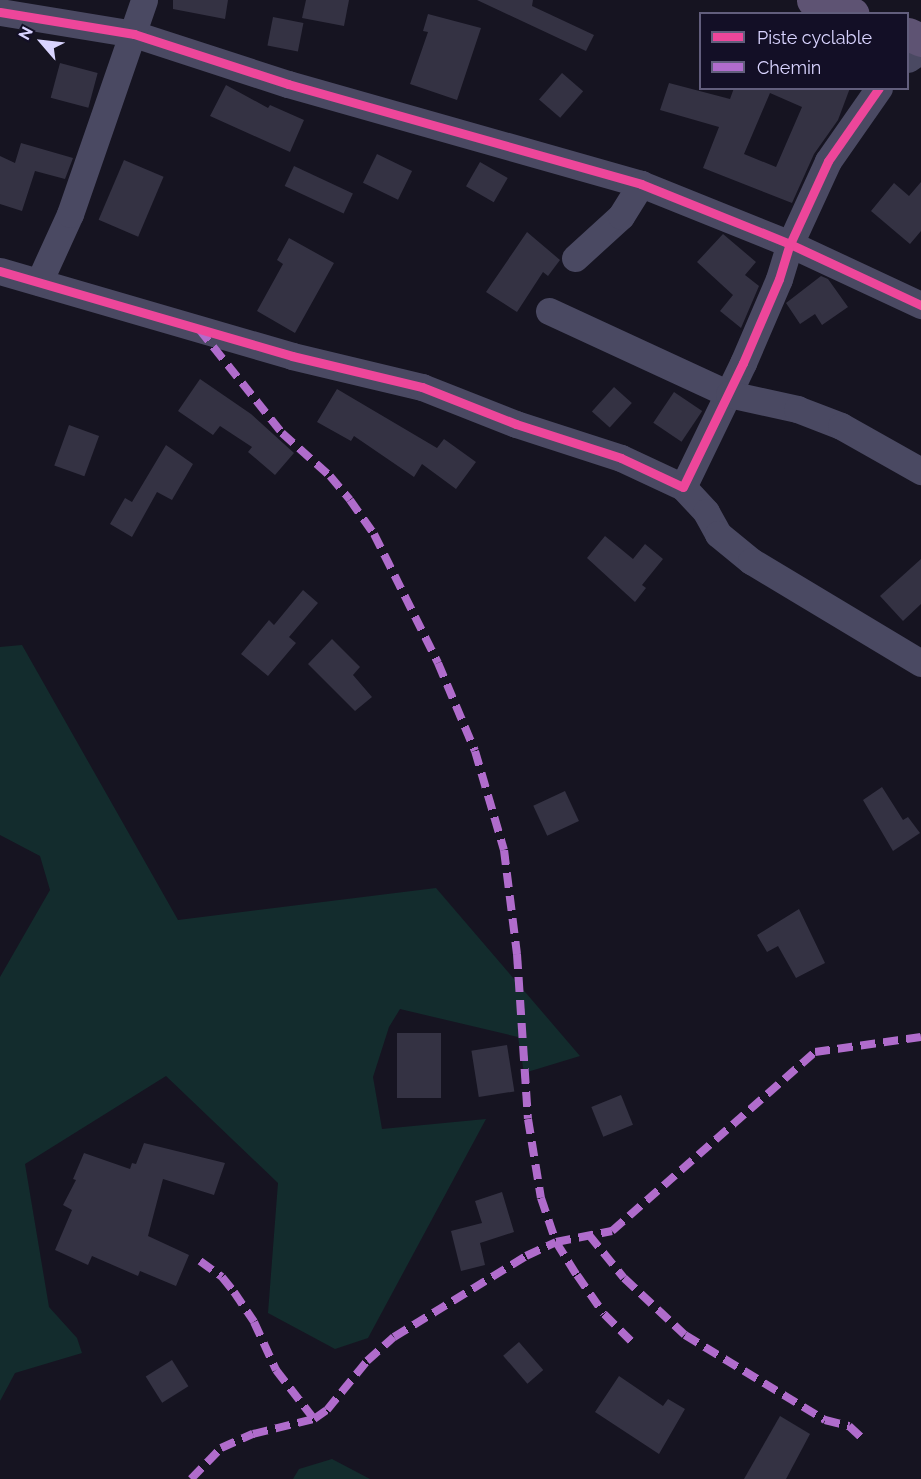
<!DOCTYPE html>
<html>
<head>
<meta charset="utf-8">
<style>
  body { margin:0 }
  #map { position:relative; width:921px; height:1479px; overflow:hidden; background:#161421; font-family:Raleway,sans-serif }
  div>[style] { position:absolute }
  .green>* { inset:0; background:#132c2d }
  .building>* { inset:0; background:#343243; transform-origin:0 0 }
  .minor>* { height:27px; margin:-13.5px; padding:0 13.5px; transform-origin:13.5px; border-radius:13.5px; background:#4a4962 }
  .major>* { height:33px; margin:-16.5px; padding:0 16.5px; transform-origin:16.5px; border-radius:16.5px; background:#5e5373 }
  .quiet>* { height:8px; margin-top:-4px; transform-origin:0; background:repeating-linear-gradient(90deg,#b06ccc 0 15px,transparent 0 23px) }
  .cycleway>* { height:9px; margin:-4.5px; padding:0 4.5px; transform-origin:4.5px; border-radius:4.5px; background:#ed469a }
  span { translate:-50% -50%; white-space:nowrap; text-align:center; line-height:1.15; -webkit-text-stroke:5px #130f26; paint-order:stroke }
  .legend { position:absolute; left:699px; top:12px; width:210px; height:78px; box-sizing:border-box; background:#130f26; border:2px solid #625e7d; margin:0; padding:8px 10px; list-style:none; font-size:18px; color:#d9d4ff }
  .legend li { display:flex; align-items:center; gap:12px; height:30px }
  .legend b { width:30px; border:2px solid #625e7d }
  .north { position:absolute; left:12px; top:12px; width:60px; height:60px; -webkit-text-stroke:4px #130f26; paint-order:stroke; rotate:298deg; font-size:16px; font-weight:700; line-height:24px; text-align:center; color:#d9d4ff }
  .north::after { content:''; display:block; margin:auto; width:21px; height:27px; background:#d9d4ff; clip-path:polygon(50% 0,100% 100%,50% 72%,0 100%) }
</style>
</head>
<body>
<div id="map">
  <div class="green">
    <div style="clip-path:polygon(22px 645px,178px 920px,436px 888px,580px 1056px,524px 1073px,518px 1037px,400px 1009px,389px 1027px,373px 1077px,382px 1129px,486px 1119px,368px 1338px,335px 1349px,268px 1313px,278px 1183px,166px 1076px,25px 1164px,49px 1307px,77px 1338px,82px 1353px,15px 1373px,0 1401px,0 977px,50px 890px,40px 856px,0 835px,0 647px)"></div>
    <div style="clip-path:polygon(332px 1459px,370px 1479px,293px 1479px,299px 1469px)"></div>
  </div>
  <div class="building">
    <div style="clip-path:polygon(173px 0,228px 0,225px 19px,173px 9px)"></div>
    <div style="clip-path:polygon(306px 0,349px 0,344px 26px,302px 18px)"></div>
    <div style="clip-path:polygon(477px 0,533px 0,532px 6px,594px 35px,586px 51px)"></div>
    <div style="clip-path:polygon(428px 14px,481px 28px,457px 100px,410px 84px,428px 32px,423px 31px)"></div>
    <div style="left:273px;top:17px;width:31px;height:29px;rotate:11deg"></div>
    <div style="left:60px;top:63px;width:39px;height:36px;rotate:15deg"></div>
    <div style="left:562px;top:73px;width:28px;height:35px;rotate:41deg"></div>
    <div style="clip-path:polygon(evenodd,669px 83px,730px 99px,734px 88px,850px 88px,838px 120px,814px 154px,792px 203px,703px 168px,719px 127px,660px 110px,669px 83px,770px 93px,802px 107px,776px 167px,744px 154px,770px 93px)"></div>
    <div style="clip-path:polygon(226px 85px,268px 108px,270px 105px,304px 120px,290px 152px,210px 116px)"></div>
    <div style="clip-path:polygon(21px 143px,73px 158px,65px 179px,35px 171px,22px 211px,0 204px,0 156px,15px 163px)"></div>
    <div style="left:377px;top:154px;width:39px;height:32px;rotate:26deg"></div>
    <div style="left:124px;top:160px;width:43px;height:65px;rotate:23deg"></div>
    <div style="left:480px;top:162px;width:32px;height:28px;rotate:30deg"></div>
    <div style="left:294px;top:166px;width:65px;height:22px;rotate:25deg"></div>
    <div style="clip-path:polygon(921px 182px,921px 231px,910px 244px,871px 211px,894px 183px,909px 196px)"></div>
    <div style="clip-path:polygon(527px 232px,560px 260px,548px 276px,543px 272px,517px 312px,486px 292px)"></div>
    <div style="clip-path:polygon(723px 234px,756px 262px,745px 275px,759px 286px,741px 328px,720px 311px,733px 295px,697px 262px)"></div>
    <div style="clip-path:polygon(289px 238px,334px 263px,295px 333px,257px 311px,283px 264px,277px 260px)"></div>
    <div style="clip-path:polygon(821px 276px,828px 279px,848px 307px,822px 325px,815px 314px,800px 324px,786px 303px)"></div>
    <div style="clip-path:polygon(200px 379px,251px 414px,294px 453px,275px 475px,248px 452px,252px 447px,220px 426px,213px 435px,178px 411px)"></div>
    <div style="left:614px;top:387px;width:24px;height:33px;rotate:42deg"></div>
    <div style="clip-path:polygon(337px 389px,437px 448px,444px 439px,476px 462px,456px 489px,422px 464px,414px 477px,354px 436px,351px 441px,317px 422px)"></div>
    <div style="left:674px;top:392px;width:34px;height:37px;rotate:34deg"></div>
    <div style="left:69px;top:425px;width:32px;height:43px;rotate:20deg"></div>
    <div style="clip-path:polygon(166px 445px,193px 464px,172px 500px,157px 492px,132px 537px,110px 524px,125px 498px,132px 502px)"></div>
    <div style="clip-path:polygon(605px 536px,633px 559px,645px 544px,663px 559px,642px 585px,646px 588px,635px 602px,587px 558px)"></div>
    <div style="clip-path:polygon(921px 559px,921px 604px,903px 621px,880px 596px)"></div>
    <div style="clip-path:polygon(303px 590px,318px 603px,289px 637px,296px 643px,268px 676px,241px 654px,269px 620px,274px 625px)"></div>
    <div style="clip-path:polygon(332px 639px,360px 667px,353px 675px,372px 697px,355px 711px,308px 664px)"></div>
    <div style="clip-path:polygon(882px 787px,903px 820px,908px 817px,920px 833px,893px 851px,863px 800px)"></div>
    <div style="left:565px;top:791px;width:33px;height:35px;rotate:65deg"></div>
    <div style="clip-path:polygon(799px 909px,825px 963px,796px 978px,778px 946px,767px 952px,757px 935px)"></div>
    <div style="left:397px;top:1033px;width:44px;height:65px"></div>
    <div style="left:507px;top:1045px;width:47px;height:36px;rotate:81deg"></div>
    <div style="left:621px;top:1095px;width:32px;height:32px;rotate:68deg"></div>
    <div style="clip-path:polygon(144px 1143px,225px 1163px,214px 1195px,163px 1179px,148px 1236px,189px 1255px,176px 1286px,140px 1271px,138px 1276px,92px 1256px,88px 1265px,55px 1250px,72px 1210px,63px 1205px,76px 1180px,73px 1179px,84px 1153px,130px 1169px,132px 1163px,136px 1164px)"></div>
    <div style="clip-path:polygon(502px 1192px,514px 1232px,480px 1243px,485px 1265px,461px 1271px,451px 1231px,482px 1223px,475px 1201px)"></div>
    <div style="left:519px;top:1342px;width:37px;height:21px;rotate:49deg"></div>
    <div style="left:172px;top:1360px;width:31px;height:31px;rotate:58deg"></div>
    <div style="clip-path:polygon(619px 1376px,663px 1406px,668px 1399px,685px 1409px,659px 1454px,595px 1412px)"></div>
    <div style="clip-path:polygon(780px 1416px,810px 1434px,786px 1479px,744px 1479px)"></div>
  </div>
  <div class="minor">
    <div style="left:0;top:12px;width:136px;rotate:9.3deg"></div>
    <div style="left:134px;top:34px;width:162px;rotate:18deg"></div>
    <div style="left:288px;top:84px;width:367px;rotate:15.8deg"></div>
    <div style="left:641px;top:184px;width:161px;rotate:21.9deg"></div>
    <div style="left:790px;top:244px;width:145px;rotate:25deg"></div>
    <div style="left:908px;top:59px;width:16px;rotate:-35deg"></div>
    <div style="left:575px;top:258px;width:62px;rotate:-42.4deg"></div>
    <div style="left:621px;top:216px;width:38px;rotate:-58deg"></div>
    <div style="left:0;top:271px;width:304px;rotate:16.2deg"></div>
    <div style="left:292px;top:356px;width:134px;rotate:13.4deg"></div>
    <div style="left:422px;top:387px;width:101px;rotate:21.5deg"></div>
    <div style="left:516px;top:424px;width:110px;rotate:17.9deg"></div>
    <div style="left:621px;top:458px;width:68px;rotate:25.1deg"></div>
    <div style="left:683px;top:487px;width:138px;rotate:-64.2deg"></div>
    <div style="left:743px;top:363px;width:91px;rotate:-66.8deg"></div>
    <div style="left:779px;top:279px;width:37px;rotate:-73deg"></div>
    <div style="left:790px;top:244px;width:91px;rotate:-65.4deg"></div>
    <div style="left:828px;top:161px;width:89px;rotate:-55.1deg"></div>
    <div style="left:39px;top:282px;width:75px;rotate:-65.5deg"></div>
    <div style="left:70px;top:214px;width:226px;rotate:-70.9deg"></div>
    <div style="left:549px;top:311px;width:198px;rotate:24.8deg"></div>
    <div style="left:729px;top:394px;width:70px;rotate:12.4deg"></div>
    <div style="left:797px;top:409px;width:47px;rotate:21.1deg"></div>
    <div style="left:841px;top:426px;width:92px;rotate:29.4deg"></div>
    <div style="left:683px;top:487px;width:34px;rotate:47deg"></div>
    <div style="left:706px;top:512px;width:25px;rotate:61deg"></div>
    <div style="left:718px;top:534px;width:43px;rotate:39.3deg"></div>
    <div style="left:751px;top:561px;width:198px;rotate:31deg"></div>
  </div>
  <div class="major">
    <div style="left:813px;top:0;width:42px;rotate:19.3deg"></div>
    <div style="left:908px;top:34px;width:14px;rotate:25deg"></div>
  </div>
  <div class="quiet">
    <div style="left:199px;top:329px;width:133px;rotate:51.4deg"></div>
    <div style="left:282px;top:433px;width:64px;rotate:41.9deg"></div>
    <div style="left:330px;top:476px;width:31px;rotate:50deg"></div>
    <div style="left:350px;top:500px;width:42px;rotate:54.8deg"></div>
    <div style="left:374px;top:534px;width:144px;rotate:63.6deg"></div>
    <div style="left:438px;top:663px;width:95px;rotate:67.2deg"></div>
    <div style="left:475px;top:751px;width:103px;rotate:73.7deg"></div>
    <div style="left:504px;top:850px;width:105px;rotate:82.9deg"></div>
    <div style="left:517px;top:954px;width:165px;rotate:86.2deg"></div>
    <div style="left:528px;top:1119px;width:80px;rotate:80.7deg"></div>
    <div style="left:541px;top:1198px;width:46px;rotate:71.2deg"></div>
    <div style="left:556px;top:1242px;width:39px;rotate:58deg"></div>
    <div style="left:577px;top:1275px;width:47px;rotate:55.3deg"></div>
    <div style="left:604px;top:1314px;width:44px;rotate:45deg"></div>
    <div style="left:589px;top:1235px;width:55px;rotate:50.9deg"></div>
    <div style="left:624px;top:1278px;width:83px;rotate:43.1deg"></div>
    <div style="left:685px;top:1335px;width:164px;rotate:31.3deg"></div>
    <div style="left:825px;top:1420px;width:25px;rotate:14deg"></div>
    <div style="left:849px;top:1426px;width:18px;rotate:43deg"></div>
    <div style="left:200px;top:1261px;width:27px;rotate:36deg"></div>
    <div style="left:222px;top:1277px;width:19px;rotate:51deg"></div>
    <div style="left:234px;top:1292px;width:36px;rotate:56deg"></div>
    <div style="left:254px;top:1322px;width:53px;rotate:65.4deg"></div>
    <div style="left:276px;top:1370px;width:62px;rotate:52.2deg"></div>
    <div style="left:191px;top:1479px;width:43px;rotate:-45.9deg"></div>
    <div style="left:221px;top:1448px;width:35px;rotate:-24deg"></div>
    <div style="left:253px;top:1434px;width:63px;rotate:-13.8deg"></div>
    <div style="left:314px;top:1419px;width:16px;rotate:-35deg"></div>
    <div style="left:327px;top:1410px;width:63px;rotate:-50.8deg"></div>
    <div style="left:367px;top:1361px;width:36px;rotate:-42deg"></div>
    <div style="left:394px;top:1337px;width:155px;rotate:-31.5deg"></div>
    <div style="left:526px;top:1256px;width:33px;rotate:-25deg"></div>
    <div style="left:556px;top:1242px;width:57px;rotate:-11.1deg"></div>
    <div style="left:612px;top:1231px;width:271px;rotate:-41.4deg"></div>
    <div style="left:815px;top:1052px;width:107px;rotate:-8.1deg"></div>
  </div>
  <div class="cycleway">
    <div style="left:0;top:12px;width:136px;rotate:9.3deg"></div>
    <div style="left:134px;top:34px;width:162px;rotate:18deg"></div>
    <div style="left:288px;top:84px;width:367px;rotate:15.8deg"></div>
    <div style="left:641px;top:184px;width:161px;rotate:21.9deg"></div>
    <div style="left:790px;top:244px;width:145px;rotate:25deg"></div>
    <div style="left:0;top:271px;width:304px;rotate:16.2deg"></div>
    <div style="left:292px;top:356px;width:134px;rotate:13.4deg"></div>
    <div style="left:422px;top:387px;width:101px;rotate:21.5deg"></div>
    <div style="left:516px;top:424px;width:110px;rotate:17.9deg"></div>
    <div style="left:621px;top:458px;width:68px;rotate:25.1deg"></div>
    <div style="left:683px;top:487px;width:138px;rotate:-64.2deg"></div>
    <div style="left:743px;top:363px;width:91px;rotate:-66.8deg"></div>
    <div style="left:779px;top:279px;width:37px;rotate:-73deg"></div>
    <div style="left:790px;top:244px;width:91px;rotate:-65.4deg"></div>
    <div style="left:828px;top:161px;width:89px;rotate:-55.1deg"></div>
  </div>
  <ul class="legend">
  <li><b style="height:8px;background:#ed469a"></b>Piste cyclable</li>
  <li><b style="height:8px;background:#b06ccc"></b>Chemin</li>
  </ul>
  <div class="north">N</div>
</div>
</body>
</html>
